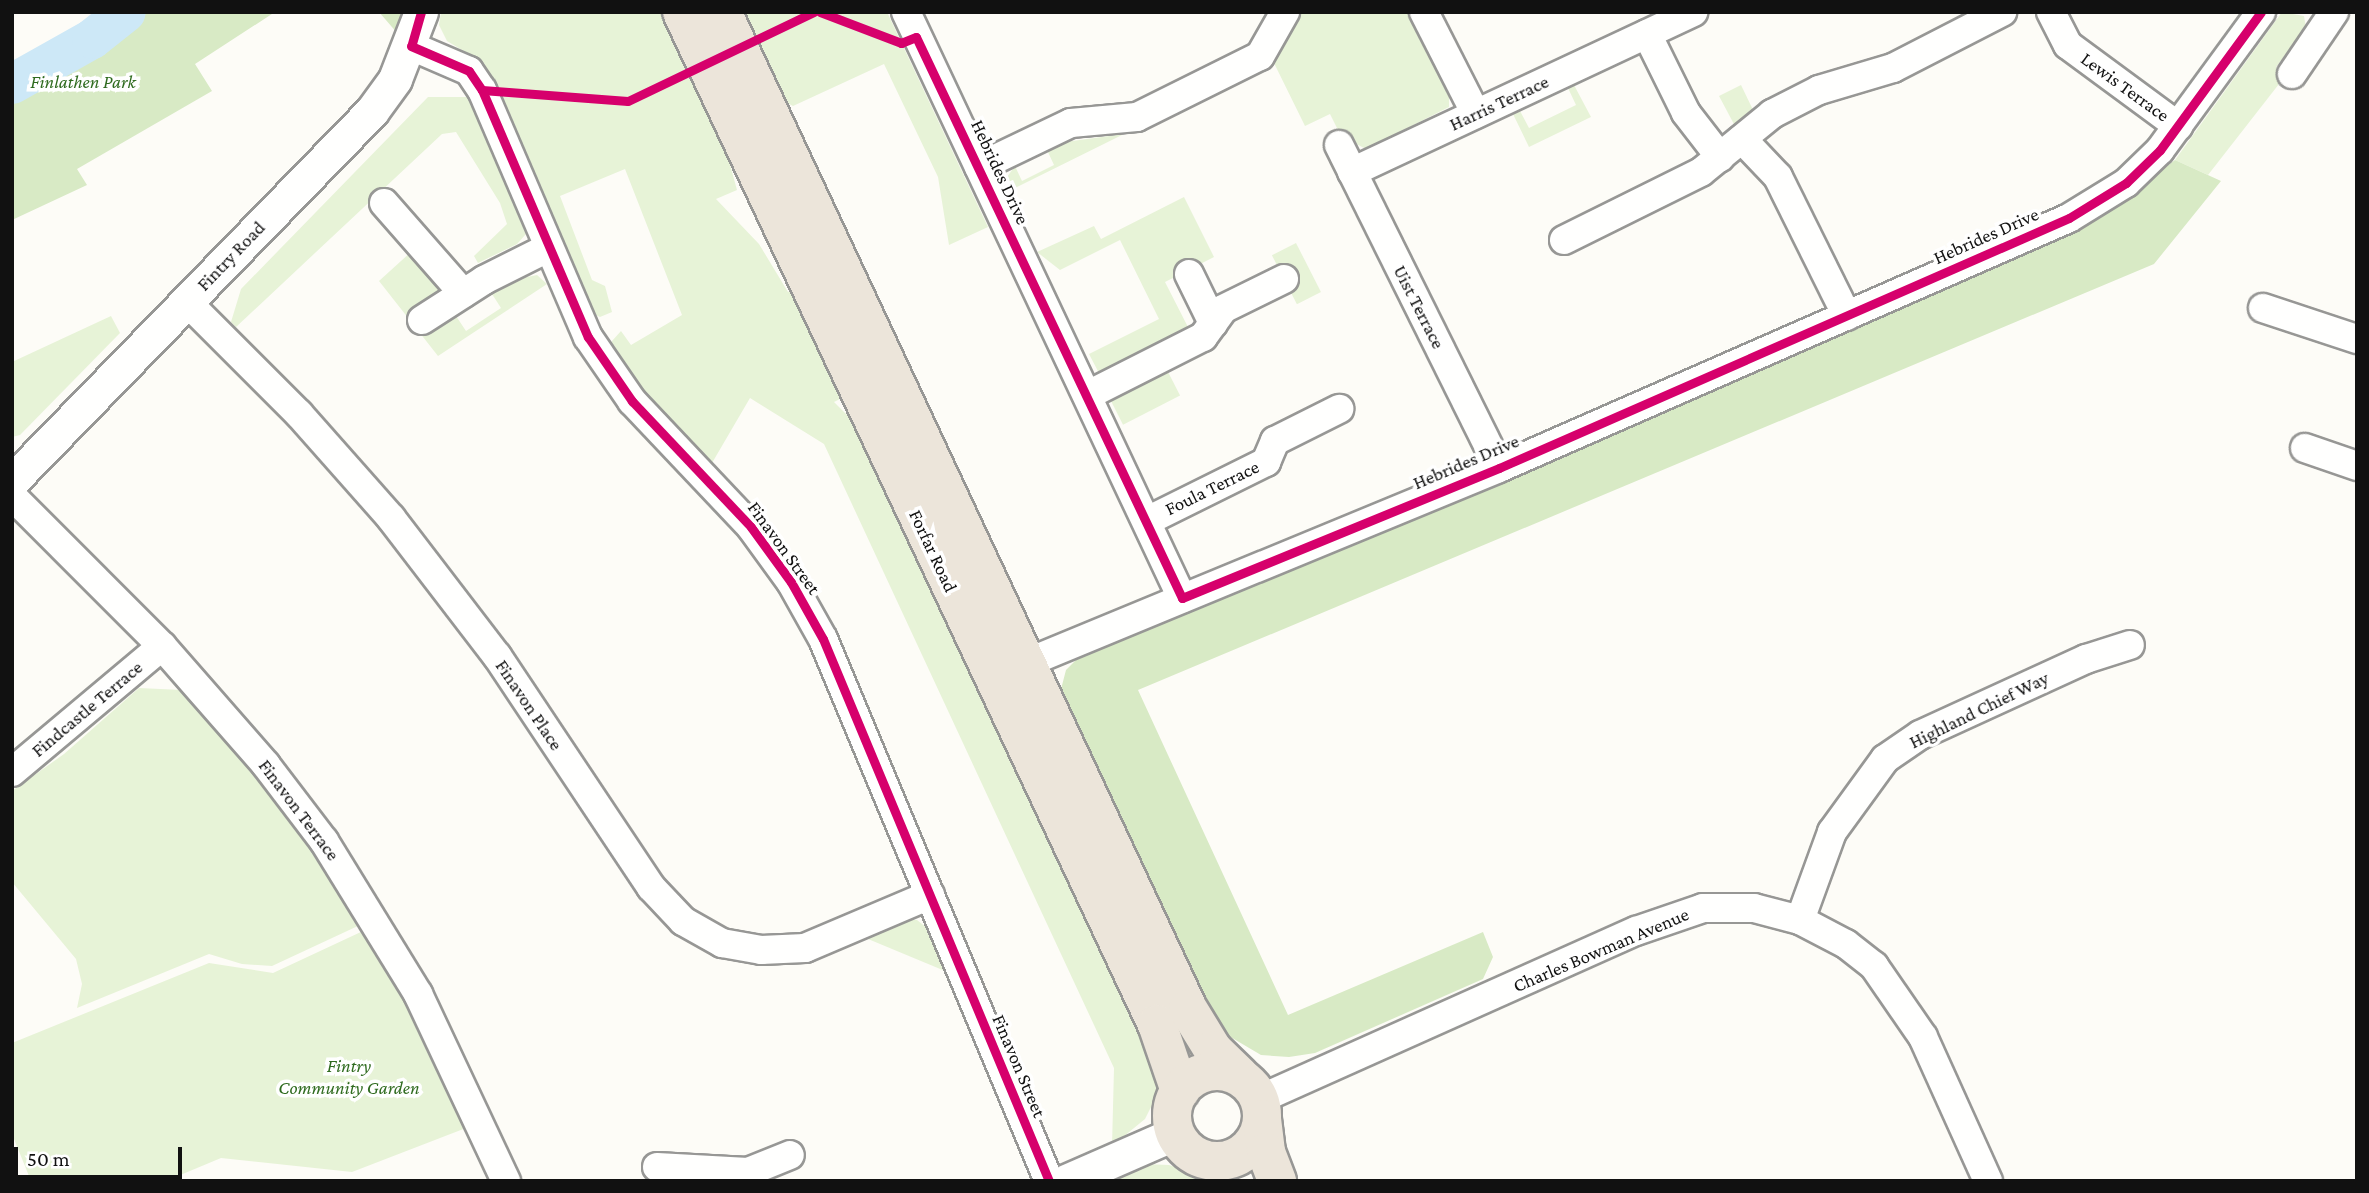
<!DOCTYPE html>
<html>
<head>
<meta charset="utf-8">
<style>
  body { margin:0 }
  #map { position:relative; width:2369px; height:1193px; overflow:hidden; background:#fdfcf7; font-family:"Crimson Pro",serif }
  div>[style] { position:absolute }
  .green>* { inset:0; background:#e7f3d7; transform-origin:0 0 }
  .forest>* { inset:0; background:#d8eac5 }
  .river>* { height:40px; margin:-20px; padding:0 20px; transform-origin:20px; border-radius:20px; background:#cde8f7 }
  .roads { filter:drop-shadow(2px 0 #979795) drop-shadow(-2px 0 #979795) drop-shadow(0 2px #979795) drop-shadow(0 -2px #979795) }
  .minor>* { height:28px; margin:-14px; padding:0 14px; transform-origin:14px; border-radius:14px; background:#fffffe }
  .tertiary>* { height:33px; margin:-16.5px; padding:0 16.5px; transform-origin:16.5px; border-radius:16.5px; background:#fffffe }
  .trunk>* { height:38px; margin:-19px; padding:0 19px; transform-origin:19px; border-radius:19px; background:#ece5da }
  .trunk>.ring { margin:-19px; padding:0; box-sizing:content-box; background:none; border:38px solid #ece5da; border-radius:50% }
  .cycleway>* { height:9px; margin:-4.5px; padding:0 4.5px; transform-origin:4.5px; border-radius:4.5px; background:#d6006c }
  span { translate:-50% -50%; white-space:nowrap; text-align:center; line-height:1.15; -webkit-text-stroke:7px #fff; paint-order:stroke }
  .park-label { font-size:19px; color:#2f6b1f; font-style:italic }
  .street-label { font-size:19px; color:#111 }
  .frame { position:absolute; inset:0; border:14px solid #111; pointer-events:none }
  .scale { position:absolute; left:14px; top:1147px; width:168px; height:32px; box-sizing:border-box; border:4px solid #111; border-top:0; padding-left:9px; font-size:21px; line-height:24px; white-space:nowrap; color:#111; -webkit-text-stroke:5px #fff; paint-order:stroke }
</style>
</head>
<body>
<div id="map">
  <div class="green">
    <div style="clip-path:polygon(441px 12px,666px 12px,721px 132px,737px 190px,716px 199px,759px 244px,788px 292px,795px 289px,844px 397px,834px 402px,851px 419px,880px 478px,1152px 1043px,1160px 1089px,1145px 1119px,1112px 1146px,1114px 1068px,824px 444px,750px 398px,712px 463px,651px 408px,613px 357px,612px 341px,621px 331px,631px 345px,682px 315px,625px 169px,560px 196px,592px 280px,605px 286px,612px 312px,600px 317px,587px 311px,498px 91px,482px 62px,447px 41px,439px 25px)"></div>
    <div style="clip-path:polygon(743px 12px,887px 12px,988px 227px,949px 245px,938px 177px,884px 64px,793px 106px,782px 100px)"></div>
    <div style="clip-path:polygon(1296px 12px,1407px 12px,1449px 97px,1449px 107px,1366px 149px,1341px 136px,1330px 114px,1305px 126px,1273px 61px)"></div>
    <div style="clip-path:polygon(2282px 12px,2304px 16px,2306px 28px,2276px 67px,2286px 75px,2208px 175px,2175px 160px)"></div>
    <div style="clip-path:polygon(1574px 85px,1591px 117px,1529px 147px,1513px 114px,1520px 111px,1529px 128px,1576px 105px,1568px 88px)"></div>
    <div style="clip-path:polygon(1741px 85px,1755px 114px,1736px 128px,1719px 96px)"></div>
    <div style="clip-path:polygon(428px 97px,469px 97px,526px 234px,517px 244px,478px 263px,474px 256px,507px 224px,500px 203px,456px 132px,442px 134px,236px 327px,231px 322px,241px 289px)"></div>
    <div style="clip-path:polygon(1124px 134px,1013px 189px,1007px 177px,1015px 166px,1022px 181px,1054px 165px,1047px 150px,1065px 142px)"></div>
    <div style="clip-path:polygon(1184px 197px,1214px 257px,1165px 282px,1191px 333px,1101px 377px,1089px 354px,1159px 319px,1120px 240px,1060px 270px,1037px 252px,1094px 226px,1101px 239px)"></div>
    <div style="left:1296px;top:243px;width:55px;height:27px;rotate:63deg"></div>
    <div style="clip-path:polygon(412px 251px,440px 288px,437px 296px,416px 312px,430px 333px,456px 316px,466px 331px,501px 308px,492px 294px,522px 278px,537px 275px,547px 284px,438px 356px,379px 281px)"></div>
    <div style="clip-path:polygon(111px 316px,120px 333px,20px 435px,12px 437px,12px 362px)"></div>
    <div style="left:1166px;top:368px;width:31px;height:64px;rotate:63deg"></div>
    <div style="clip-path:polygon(139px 688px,182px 690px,260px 781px,314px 853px,360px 925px,272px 966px,242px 964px,209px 954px,77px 1008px,82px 984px,76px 959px,12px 882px,12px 791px,64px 754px)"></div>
    <div style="clip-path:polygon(901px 920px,917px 920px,927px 928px,945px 971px,868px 939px,865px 934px)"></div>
    <div style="clip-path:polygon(363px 931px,410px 1009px,466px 1128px,352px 1172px,221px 1158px,166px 1181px,31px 1181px,12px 1134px,12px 1043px,209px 963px,273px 973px)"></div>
    <div style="clip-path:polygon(1143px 1164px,1169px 1165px,1200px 1175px,1204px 1181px,1102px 1181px)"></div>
  </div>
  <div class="forest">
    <div style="clip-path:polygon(126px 12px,275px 12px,195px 64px,212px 91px,77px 169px,87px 185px,12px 220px,12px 84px,92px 39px)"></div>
    <div style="clip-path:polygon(379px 12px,405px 12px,398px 34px)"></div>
    <div style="clip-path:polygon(2175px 160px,2221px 181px,2154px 264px,1138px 690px,1288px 1015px,1483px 932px,1493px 957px,1483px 979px,1315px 1053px,1289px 1057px,1261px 1055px,1222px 1032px,1060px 693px,1066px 670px,1083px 653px,2113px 206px)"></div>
  </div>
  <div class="river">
    <div style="left:12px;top:84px;width:92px;rotate:-29.4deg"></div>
    <div style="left:92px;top:39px;width:43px;rotate:-38.5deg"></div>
  </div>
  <div class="roads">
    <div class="minor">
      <div style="left:906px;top:12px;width:648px;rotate:64.78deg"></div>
      <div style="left:1424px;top:12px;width:114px;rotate:63deg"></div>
      <div style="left:2051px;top:12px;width:37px;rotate:63deg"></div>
      <div style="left:2068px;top:45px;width:137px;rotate:36.4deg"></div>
      <div style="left:1647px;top:34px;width:88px;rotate:63.7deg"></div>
      <div style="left:1686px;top:113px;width:56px;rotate:52.3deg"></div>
      <div style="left:411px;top:46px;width:63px;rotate:23.3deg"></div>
      <div style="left:469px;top:71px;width:23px;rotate:56deg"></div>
      <div style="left:482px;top:90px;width:269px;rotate:66.8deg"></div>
      <div style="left:588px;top:337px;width:78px;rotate:55.5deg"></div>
      <div style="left:632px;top:401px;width:173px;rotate:46.6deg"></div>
      <div style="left:751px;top:527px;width:68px;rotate:54deg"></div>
      <div style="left:791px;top:582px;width:65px;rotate:60.7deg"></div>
      <div style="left:823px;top:639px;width:587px;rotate:67.37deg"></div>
      <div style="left:2292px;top:74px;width:75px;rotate:-55.9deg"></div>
      <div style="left:1742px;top:139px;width:52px;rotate:46.5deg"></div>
      <div style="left:1778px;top:177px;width:155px;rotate:63.6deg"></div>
      <div style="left:1339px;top:145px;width:360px;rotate:63.6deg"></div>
      <div style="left:979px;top:167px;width:102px;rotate:-25.6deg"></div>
      <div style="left:1071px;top:123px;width:66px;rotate:-5.2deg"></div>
      <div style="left:1137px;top:117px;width:137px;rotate:-26.4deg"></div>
      <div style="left:1260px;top:56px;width:51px;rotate:-60.4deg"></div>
      <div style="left:1352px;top:172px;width:377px;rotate:-25.1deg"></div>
      <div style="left:384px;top:203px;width:120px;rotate:48.7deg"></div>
      <div style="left:1564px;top:240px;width:153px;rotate:-26.4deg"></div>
      <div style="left:1701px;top:172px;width:92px;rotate:-39.2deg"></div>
      <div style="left:1772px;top:114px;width:53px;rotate:-27.1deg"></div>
      <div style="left:1819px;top:90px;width:77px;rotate:-16.6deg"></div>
      <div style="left:1893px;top:68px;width:123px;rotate:-27.2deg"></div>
      <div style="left:1189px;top:274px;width:55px;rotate:63.9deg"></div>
      <div style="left:187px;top:302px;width:158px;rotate:45deg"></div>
      <div style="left:299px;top:414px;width:139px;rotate:48.5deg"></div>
      <div style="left:391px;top:518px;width:174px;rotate:52.5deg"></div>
      <div style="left:497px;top:656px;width:278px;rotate:56.3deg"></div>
      <div style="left:651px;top:887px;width:47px;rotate:46.7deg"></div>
      <div style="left:683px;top:921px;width:45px;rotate:29.4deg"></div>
      <div style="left:722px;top:943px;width:40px;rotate:10deg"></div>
      <div style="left:761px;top:950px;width:44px;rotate:-2.6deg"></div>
      <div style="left:805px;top:948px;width:136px;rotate:-23deg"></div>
      <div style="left:2263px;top:308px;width:99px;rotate:18.3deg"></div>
      <div style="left:422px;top:320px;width:74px;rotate:-32.8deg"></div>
      <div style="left:484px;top:280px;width:72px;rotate:-26.6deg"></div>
      <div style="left:1088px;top:395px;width:129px;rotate:-26.8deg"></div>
      <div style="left:1203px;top:337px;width:34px;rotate:-54deg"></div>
      <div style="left:1223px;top:309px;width:68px;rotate:-26.2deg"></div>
      <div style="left:2305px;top:448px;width:55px;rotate:19.1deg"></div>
      <div style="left:12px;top:496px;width:212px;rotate:45deg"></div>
      <div style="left:162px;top:646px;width:158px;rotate:48.8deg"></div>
      <div style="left:266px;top:765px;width:96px;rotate:52.7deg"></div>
      <div style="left:324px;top:841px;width:180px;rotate:58.4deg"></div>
      <div style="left:418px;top:994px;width:207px;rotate:64.8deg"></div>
      <div style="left:1149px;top:520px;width:131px;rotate:-26.4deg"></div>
      <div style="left:1266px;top:462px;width:23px;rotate:-67deg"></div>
      <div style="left:1275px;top:441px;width:72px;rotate:-26.6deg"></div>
      <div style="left:1024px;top:664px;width:514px;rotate:-22.42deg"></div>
      <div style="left:1499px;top:468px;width:622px;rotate:-23.68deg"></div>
      <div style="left:2069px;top:218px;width:67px;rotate:-31.6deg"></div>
      <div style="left:2126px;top:183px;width:47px;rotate:-44.1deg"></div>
      <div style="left:2160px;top:150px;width:171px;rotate:-53.8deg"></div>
      <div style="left:12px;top:772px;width:196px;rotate:-40deg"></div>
      <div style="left:1800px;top:920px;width:94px;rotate:-70deg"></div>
      <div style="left:1832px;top:832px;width:90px;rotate:-54deg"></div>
      <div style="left:1885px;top:759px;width:42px;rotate:-34.4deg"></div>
      <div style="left:1920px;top:735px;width:183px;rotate:-24.6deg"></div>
      <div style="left:2086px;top:659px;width:46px;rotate:-17.7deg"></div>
      <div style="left:1260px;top:1099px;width:412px;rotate:-24.1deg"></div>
      <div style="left:1636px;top:931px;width:71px;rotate:-18.9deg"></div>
      <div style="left:1703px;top:908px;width:51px"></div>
      <div style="left:1754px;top:908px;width:48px;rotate:14.6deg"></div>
      <div style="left:1800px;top:920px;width:52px;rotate:27.6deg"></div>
      <div style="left:1846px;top:944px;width:36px;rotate:38deg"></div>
      <div style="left:1874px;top:966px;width:86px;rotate:55.4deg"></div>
      <div style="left:1923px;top:1037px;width:158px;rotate:65.7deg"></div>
      <div style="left:657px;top:1167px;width:91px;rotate:3.1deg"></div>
      <div style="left:748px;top:1172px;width:45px;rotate:-22deg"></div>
    </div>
    <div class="tertiary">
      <div style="left:12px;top:481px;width:516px;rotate:-45.78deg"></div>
      <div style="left:372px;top:111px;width:39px;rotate:-54deg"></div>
      <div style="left:395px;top:79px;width:72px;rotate:-68.8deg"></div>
      <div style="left:1066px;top:1181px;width:120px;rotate:-23.6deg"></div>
    </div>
    <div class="trunk">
      <div style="left:682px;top:12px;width:1118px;rotate:64.86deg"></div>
      <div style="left:1157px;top:1024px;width:71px;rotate:71.1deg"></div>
      <div style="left:722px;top:12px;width:1101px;rotate:64.95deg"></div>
      <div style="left:1188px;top:1009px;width:48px;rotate:58.6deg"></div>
      <div style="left:1213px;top:1050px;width:37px;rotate:44deg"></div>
      <div class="ring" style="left:1172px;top:1071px;width:52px;height:52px"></div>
      <div style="left:1262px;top:1119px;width:33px;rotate:83deg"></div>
      <div style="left:1266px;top:1152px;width:31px;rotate:69deg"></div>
    </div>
  </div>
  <div class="cycleway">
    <div style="left:421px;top:12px;width:35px;rotate:106deg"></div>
    <div style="left:411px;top:46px;width:63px;rotate:23.3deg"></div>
    <div style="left:469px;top:71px;width:23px;rotate:56deg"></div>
    <div style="left:482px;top:90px;width:269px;rotate:66.8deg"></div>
    <div style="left:588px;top:337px;width:78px;rotate:55.5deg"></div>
    <div style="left:632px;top:401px;width:173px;rotate:46.6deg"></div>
    <div style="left:751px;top:527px;width:68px;rotate:54deg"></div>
    <div style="left:791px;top:582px;width:65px;rotate:60.7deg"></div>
    <div style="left:823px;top:639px;width:587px;rotate:67.37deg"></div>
    <div style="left:820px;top:12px;width:87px;rotate:20.9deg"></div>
    <div style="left:901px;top:43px;width:16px;rotate:-22deg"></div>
    <div style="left:916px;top:37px;width:621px;rotate:64.63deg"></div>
    <div style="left:1182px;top:598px;width:343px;rotate:-22.3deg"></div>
    <div style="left:1499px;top:468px;width:622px;rotate:-23.68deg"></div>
    <div style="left:2069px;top:218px;width:67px;rotate:-31.6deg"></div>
    <div style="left:2126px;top:183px;width:47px;rotate:-44.1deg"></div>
    <div style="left:2160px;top:150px;width:171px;rotate:-53.8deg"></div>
    <div style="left:482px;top:90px;width:146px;rotate:4.3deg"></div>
    <div style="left:628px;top:101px;width:206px;rotate:-25.6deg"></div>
  </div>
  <div class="park-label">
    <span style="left:83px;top:82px">Finlathen Park</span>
    <span style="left:349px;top:1077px">Fintry<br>Community Garden</span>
  </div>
  <div class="street-label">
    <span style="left:2125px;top:87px;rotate:36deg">Lewis Terrace</span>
    <span style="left:1499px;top:103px;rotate:-25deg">Harris Terrace</span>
    <span style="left:1000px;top:172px;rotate:65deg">Hebrides Drive</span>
    <span style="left:1986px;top:236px;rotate:-24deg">Hebrides Drive</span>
    <span style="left:231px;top:256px;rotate:-46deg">Fintry Road</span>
    <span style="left:1419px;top:307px;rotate:63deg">Uist Terrace</span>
    <span style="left:1466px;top:462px;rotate:-23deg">Hebrides Drive</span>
    <span style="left:1212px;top:488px;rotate:-26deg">Foula Terrace</span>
    <span style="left:784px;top:548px;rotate:54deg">Finavon Street</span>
    <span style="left:933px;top:551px;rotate:65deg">Forfar Road</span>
    <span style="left:529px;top:705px;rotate:56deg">Finavon Place</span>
    <span style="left:87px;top:709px;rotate:-40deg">Findcastle Terrace</span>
    <span style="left:1979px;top:710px;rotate:-26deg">Highland Chief Way</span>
    <span style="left:299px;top:810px;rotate:53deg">Finavon Terrace</span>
    <span style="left:1601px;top:950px;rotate:-23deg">Charles Bowman Avenue</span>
    <span style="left:1019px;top:1066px;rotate:67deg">Finavon Street</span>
  </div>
  <div class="frame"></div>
  <div class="scale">50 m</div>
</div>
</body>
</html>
